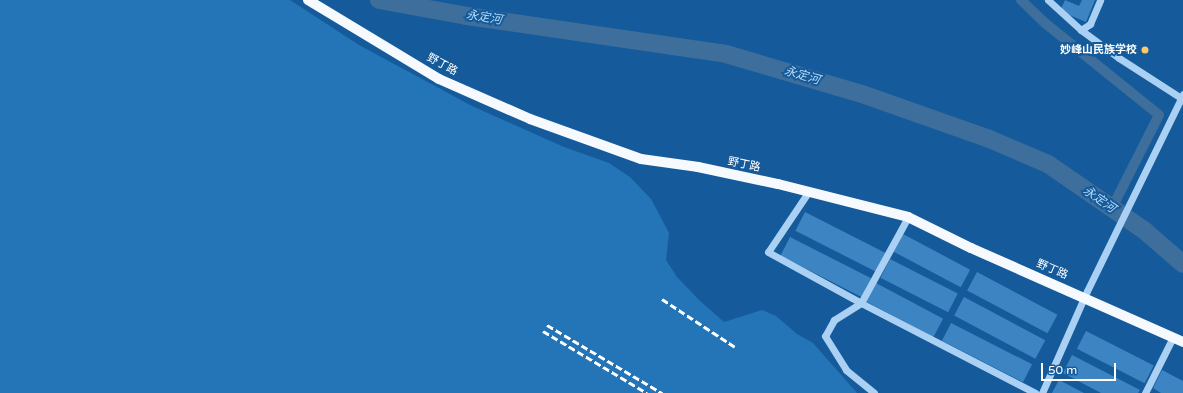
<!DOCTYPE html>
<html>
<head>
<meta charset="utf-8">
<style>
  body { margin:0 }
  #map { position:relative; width:1183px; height:393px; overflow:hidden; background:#155b9b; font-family:"Varela Round","Noto Sans SC",sans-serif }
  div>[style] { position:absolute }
  .green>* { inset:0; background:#2474b8 }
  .canal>* { height:10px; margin:-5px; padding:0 5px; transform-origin:5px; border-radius:5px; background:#3d6e9c }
  .river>* { height:18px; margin:-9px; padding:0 9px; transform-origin:9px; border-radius:9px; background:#3d6e9c }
  .building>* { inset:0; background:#3d85c2; transform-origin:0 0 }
  .minor>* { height:7px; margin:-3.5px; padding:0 3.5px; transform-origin:3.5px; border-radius:3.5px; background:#aad1f3 }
  .major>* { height:10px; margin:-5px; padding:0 5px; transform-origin:5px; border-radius:5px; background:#f6faff }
  .rail>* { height:3px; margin-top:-1.5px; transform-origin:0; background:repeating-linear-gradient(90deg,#fff 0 7px,transparent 0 10px) }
  .dots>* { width:11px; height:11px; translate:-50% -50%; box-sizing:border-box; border:2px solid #155b9b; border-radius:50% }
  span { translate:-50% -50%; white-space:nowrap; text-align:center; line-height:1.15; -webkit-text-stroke:4px #155b9b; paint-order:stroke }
  .poi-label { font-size:11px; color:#fff; font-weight:700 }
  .right { translate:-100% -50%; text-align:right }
  .street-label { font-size:11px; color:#fff }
  .water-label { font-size:12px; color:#b7dbf9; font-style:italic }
  .scale { position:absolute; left:1041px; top:363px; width:75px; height:18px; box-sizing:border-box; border:2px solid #fff; border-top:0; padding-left:5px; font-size:12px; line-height:14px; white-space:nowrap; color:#fff; -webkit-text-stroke:3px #155b9b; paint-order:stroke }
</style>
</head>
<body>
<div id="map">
  <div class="green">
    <div style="clip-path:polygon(0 0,290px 0,359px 45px,472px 106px,564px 147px,609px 163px,630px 177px,651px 199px,669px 233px,666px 260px,677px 277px,699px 300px,724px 322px,762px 310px,776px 316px,797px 334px,813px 343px,857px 393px,0 393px)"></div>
  </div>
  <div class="canal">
    <div style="left:1021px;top:0;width:33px;rotate:44deg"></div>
    <div style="left:1045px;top:23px;width:146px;rotate:38.9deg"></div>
    <div style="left:1159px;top:115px;width:104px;rotate:116.8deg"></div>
  </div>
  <div class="river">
    <div style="left:379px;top:0;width:89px;rotate:10.3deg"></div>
    <div style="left:467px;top:16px;width:262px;rotate:8.3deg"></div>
    <div style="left:726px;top:54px;width:142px;rotate:16.4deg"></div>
    <div style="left:862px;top:94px;width:133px;rotate:19.4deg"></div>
    <div style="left:987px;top:138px;width:66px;rotate:23.1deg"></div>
    <div style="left:1048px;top:164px;width:118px;rotate:34.6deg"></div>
    <div style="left:1145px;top:231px;width:50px;rotate:41deg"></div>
  </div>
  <div class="building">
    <div style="clip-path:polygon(1065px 0,1079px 6px,1082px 0,1095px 0,1086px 22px,1060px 11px)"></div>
    <div style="left:805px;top:212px;width:91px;height:21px;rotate:27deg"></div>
    <div style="left:903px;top:234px;width:76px;height:20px;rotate:28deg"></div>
    <div style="left:790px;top:237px;width:91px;height:21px;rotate:27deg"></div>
    <div style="left:890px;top:259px;width:76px;height:21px;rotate:27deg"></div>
    <div style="left:977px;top:272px;width:91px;height:21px;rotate:28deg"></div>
    <div style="left:876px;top:283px;width:76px;height:21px;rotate:28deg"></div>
    <div style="left:964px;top:297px;width:92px;height:21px;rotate:28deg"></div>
    <div style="left:951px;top:323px;width:91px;height:20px;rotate:27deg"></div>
    <div style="left:1086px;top:331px;width:76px;height:20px;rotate:27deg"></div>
    <div style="clip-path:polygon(1072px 355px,1140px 390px,1138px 393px,1101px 393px,1063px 373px)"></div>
    <div style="clip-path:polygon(1162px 370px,1183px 381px,1183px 393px,1161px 393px,1153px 388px)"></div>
    <div style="clip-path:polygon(1059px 380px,1084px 393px,1052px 393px)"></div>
  </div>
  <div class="minor">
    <div style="left:1048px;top:0;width:45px;rotate:42.3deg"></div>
    <div style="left:1081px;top:30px;width:47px;rotate:36.4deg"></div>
    <div style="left:1119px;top:58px;width:74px;rotate:32.8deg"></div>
    <div style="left:1081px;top:30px;width:11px;rotate:-34deg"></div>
    <div style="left:1090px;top:24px;width:26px;rotate:-67deg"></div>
    <div style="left:809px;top:191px;width:73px;rotate:123.9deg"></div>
    <div style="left:768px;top:252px;width:106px;rotate:28.7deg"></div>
    <div style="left:861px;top:303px;width:32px;rotate:148deg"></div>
    <div style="left:834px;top:320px;width:18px;rotate:119deg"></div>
    <div style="left:825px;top:336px;width:40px;rotate:58deg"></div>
    <div style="left:846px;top:370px;width:36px;rotate:39deg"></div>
    <div style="left:908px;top:217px;width:98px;rotate:118.7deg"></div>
    <div style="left:861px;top:303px;width:196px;rotate:27.3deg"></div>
    <div style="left:1042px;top:393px;width:111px;rotate:-66.2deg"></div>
    <div style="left:1087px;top:291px;width:219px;rotate:-64deg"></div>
    <div style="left:1145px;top:393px;width:63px;rotate:-63.4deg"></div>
  </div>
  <div class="major">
    <div style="left:308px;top:0;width:153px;rotate:31.1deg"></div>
    <div style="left:439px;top:79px;width:99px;rotate:23.7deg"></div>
    <div style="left:530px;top:119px;width:118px;rotate:19.8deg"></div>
    <div style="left:641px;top:159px;width:58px;rotate:8deg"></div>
    <div style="left:698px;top:167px;width:82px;rotate:12deg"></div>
    <div style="left:778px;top:184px;width:134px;rotate:14.2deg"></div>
    <div style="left:908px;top:217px;width:70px;rotate:26.2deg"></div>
    <div style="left:971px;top:248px;width:232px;rotate:23.9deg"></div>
  </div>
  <div class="rail">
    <div style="left:662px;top:299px;width:87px;rotate:33.3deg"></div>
    <div style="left:547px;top:325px;width:134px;rotate:30.6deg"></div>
    <div style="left:543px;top:331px;width:121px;rotate:30.8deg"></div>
  </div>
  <div class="dots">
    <div style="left:1145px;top:50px;background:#ffc86c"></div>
  </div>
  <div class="poi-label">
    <span class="right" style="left:1137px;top:50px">妙峰山民族学校</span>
  </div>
  <div class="street-label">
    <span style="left:442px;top:65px;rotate:28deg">野丁路</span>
    <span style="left:744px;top:165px;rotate:12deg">野丁路</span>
    <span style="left:1052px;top:270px;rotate:23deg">野丁路</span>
  </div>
  <div class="water-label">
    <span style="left:484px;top:18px;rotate:9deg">永定河</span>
    <span style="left:802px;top:76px;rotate:16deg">永定河</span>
    <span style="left:1099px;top:200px;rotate:35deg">永定河</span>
  </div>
  <div class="scale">50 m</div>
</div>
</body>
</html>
